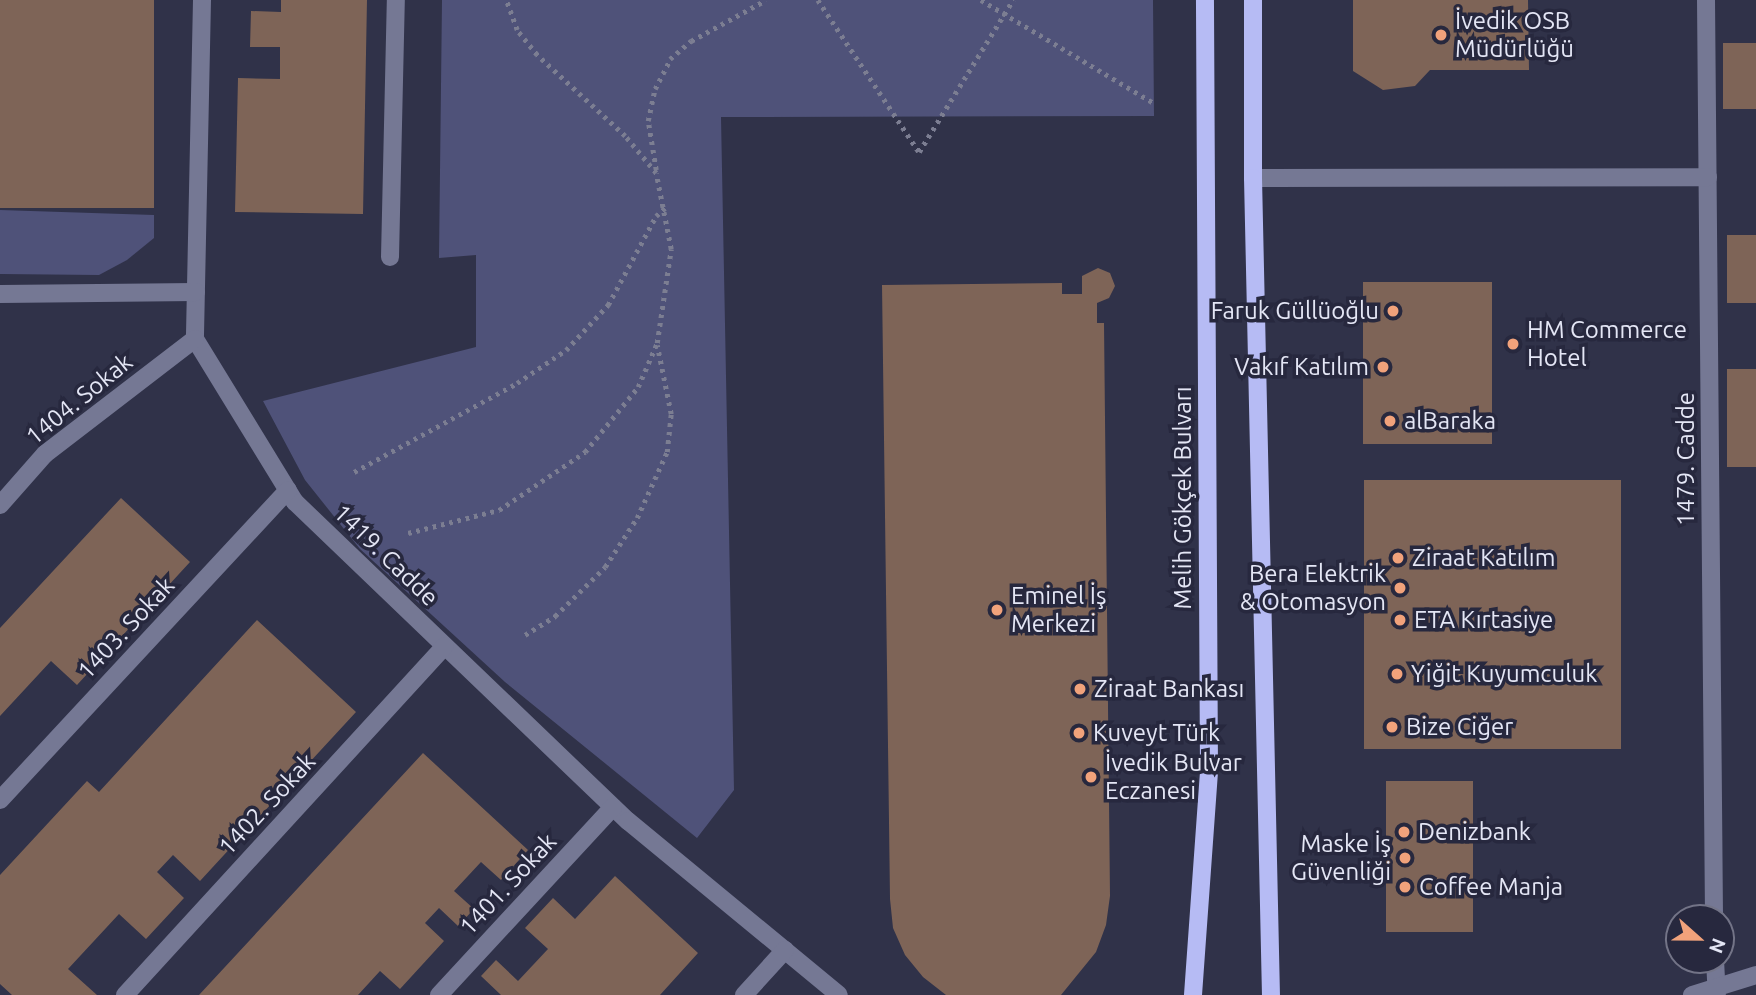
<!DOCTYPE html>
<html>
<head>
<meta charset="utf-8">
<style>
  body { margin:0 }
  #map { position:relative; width:1756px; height:995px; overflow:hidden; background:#303249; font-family:Ubuntu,sans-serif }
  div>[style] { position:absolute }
  .green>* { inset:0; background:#4f5279 }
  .building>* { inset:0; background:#7e6457; transform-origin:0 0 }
  .path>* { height:4.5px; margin-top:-2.25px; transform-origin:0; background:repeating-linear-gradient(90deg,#7c7e92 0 3.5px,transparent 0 8.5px) }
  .minor>* { height:18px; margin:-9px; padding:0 9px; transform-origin:9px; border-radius:9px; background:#757894 }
  .major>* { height:18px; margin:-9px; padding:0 9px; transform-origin:9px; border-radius:9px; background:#b6bbf4 }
  .dots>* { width:19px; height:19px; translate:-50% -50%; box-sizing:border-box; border:4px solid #27283e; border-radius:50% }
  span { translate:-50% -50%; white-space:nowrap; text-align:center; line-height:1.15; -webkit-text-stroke:7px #27283e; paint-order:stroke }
  .poi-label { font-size:24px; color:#e4e6f5 }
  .left { translate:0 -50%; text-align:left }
  .right { translate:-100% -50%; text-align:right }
  .street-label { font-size:24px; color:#e4e6f5 }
  .north { position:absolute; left:1665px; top:904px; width:70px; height:70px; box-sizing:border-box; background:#27283e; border:2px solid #737487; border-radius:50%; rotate:111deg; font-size:19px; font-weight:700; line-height:28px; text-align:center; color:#e4e6f5 }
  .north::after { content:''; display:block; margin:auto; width:24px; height:32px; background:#f1a27b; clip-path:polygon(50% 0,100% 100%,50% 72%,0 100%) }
</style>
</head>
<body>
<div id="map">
  <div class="green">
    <div style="clip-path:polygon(442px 0,1153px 0,1154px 116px,721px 117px,734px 790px,697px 838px,505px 682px,360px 549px,305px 480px,263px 401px,476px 347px,476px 255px,439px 258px)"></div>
    <div style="clip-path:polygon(0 210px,154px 215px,154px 238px,127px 260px,99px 275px,0 274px)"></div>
  </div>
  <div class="building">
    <div style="left:0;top:0;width:154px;height:208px"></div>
    <div style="clip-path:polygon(281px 0,367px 0,363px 214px,235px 212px,238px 78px,280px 79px,280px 47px,250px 47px,251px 11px,281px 12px)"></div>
    <div style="clip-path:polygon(1353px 0,1528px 0,1529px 70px,1430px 70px,1415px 86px,1383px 90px,1353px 71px)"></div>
    <div style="left:1723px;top:43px;width:33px;height:66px"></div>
    <div style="left:1727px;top:235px;width:29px;height:68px"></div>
    <div style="clip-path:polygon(1098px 268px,1110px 273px,1115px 286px,1109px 298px,1097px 303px,1097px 323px,1104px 323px,1110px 896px,1106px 925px,1096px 952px,1061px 995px,946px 995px,923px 977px,905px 955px,893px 928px,890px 899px,882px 285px,1062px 283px,1062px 294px,1082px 294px,1082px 276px)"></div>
    <div style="left:1492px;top:282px;width:162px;height:129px;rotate:90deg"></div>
    <div style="left:1727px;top:369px;width:29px;height:98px"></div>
    <div style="left:1621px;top:480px;width:269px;height:257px;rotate:90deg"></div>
    <div style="clip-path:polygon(121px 498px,190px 562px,77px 685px,51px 661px,0 716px,0 628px)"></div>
    <div style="clip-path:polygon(257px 620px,356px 712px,200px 881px,173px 855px,157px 872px,184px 898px,146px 939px,119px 914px,68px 969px,97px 995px,12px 995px,0 984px,0 875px,87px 781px,99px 792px)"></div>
    <div style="clip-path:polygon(423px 753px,528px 850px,501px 880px,481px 862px,454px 891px,474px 909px,458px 926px,439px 908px,425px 923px,444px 941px,400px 989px,380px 971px,358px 995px,199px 995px)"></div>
    <div style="left:1473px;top:781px;width:151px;height:87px;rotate:90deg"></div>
    <div style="clip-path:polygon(615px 876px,698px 953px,660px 995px,501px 995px,481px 976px,496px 960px,518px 981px,548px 949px,525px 928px,553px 898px,575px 919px)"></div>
  </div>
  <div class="path">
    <div style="left:818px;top:0;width:182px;rotate:56.4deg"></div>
    <div style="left:919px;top:152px;width:179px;rotate:-58.3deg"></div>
    <div style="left:981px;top:0;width:201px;rotate:30.8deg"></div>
    <div style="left:656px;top:170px;width:50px;rotate:-99.3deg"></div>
    <div style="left:648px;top:121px;width:33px;rotate:-78deg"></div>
    <div style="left:655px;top:89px;width:34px;rotate:-63deg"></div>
    <div style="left:670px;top:59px;width:28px;rotate:-41deg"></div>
    <div style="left:691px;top:41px;width:85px;rotate:-28.7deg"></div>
    <div style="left:354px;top:472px;width:186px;rotate:-28.6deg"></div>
    <div style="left:517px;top:383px;width:59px;rotate:-34deg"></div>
    <div style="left:566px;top:350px;width:62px;rotate:-47deg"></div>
    <div style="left:608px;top:305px;width:101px;rotate:-61.7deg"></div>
    <div style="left:656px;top:216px;width:12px;rotate:-42deg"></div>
    <div style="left:408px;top:533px;width:94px;rotate:-14.2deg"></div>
    <div style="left:499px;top:510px;width:104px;rotate:-34deg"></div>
    <div style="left:585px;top:452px;width:84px;rotate:-50.8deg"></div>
    <div style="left:638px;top:387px;width:48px;rotate:-66.6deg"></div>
    <div style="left:657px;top:343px;width:95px;rotate:-81.5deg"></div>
    <div style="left:671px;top:249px;width:77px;rotate:-101.2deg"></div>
    <div style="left:656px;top:173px;width:48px;rotate:-130deg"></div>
    <div style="left:625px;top:136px;width:120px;rotate:-137.4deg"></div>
    <div style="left:537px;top:55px;width:32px;rotate:-129deg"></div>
    <div style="left:517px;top:30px;width:32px;rotate:-110deg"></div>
    <div style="left:525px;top:635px;width:36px;rotate:-32deg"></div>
    <div style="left:555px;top:616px;width:70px;rotate:-44.4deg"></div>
    <div style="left:605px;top:567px;width:59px;rotate:-56.9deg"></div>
    <div style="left:637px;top:518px;width:72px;rotate:-65.6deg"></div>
    <div style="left:667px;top:452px;width:38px;rotate:-84deg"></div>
    <div style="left:671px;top:414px;width:70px;rotate:-101.5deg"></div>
  </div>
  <div class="minor">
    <div style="left:202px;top:0;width:339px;rotate:91.2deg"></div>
    <div style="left:195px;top:339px;width:191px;rotate:58.5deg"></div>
    <div style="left:295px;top:502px;width:461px;rotate:43.8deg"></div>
    <div style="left:628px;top:821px;width:273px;rotate:39.5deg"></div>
    <div style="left:1706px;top:0;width:918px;rotate:89.5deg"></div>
    <div style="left:1253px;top:178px;width:455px;rotate:-0.1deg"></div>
    <div style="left:390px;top:257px;width:257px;rotate:-88.7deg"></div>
    <div style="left:0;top:294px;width:196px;rotate:-0.6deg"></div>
    <div style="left:0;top:505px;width:68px;rotate:-48.6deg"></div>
    <div style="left:45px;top:454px;width:189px;rotate:-37.5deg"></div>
    <div style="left:0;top:800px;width:423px;rotate:-47.1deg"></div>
    <div style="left:1715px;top:960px;width:35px;rotate:87deg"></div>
    <div style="left:125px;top:995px;width:473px;rotate:-47.5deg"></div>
    <div style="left:439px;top:995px;width:256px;rotate:-47.2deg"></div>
    <div style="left:744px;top:995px;width:61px;rotate:-47.7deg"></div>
    <div style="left:1692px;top:995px;width:67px;rotate:-17.4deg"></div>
  </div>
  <div class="major">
    <div style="left:1253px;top:0;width:178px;rotate:90deg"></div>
    <div style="left:1253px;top:178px;width:817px;rotate:88.74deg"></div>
    <div style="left:1193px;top:995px;width:225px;rotate:-85.9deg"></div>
    <div style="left:1209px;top:771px;width:771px;rotate:-90.3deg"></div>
  </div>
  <div class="dots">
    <div style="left:1441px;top:35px;background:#f1a27b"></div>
    <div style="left:1393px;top:311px;background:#f1a27b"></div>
    <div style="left:1513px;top:344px;background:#f1a27b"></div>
    <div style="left:1383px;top:367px;background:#f1a27b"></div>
    <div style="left:1390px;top:421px;background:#f1a27b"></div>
    <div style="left:1398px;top:558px;background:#f1a27b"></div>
    <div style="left:1400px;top:588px;background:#f1a27b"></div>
    <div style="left:997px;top:610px;background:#f1a27b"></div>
    <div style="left:1400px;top:620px;background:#f1a27b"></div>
    <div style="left:1397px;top:674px;background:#f1a27b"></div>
    <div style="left:1080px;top:689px;background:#f1a27b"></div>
    <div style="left:1392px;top:727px;background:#f1a27b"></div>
    <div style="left:1079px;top:733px;background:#f1a27b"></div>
    <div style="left:1091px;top:777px;background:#f1a27b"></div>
    <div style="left:1404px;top:832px;background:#f1a27b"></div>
    <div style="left:1405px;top:858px;background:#f1a27b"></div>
    <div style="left:1405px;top:887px;background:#f1a27b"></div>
  </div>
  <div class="poi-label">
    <span class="left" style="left:1455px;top:35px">İvedik OSB<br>Müdürlüğü</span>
    <span class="right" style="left:1379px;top:311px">Faruk Güllüoğlu</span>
    <span class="left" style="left:1527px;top:344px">HM Commerce<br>Hotel</span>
    <span class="right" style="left:1369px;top:367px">Vakıf Katılım</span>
    <span class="left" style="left:1404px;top:421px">alBaraka</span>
    <span class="left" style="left:1412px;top:558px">Ziraat Katılım</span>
    <span class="right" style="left:1386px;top:588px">Bera Elektrik<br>&amp; Otomasyon</span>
    <span class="left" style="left:1011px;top:610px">Eminel İş<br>Merkezi</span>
    <span class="left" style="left:1414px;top:620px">ETA Kırtasiye</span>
    <span class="left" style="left:1411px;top:674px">Yiğit Kuyumculuk</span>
    <span class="left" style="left:1094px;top:689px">Ziraat Bankası</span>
    <span class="left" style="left:1406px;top:727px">Bize Ciğer</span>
    <span class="left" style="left:1093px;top:733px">Kuveyt Türk</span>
    <span class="left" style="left:1105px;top:777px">İvedik Bulvar<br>Eczanesi</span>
    <span class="left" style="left:1418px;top:832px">Denizbank</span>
    <span class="right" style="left:1391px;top:858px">Maske İş<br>Güvenliği</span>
    <span class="left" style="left:1419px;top:887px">Coffee Manja</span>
  </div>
  <div class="street-label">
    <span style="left:79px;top:399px;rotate:-39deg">1404. Sokak</span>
    <span style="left:1686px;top:459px;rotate:-90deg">1479. Cadde</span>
    <span style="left:1183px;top:498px;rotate:-90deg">Melih Gökçek Bulvarı</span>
    <span style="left:386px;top:555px;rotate:44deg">1419. Cadde</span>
    <span style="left:126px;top:628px;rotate:-47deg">1403. Sokak</span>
    <span style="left:267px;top:804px;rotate:-47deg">1402. Sokak</span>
    <span style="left:508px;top:884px;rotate:-47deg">1401. Sokak</span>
  </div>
  <div class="north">N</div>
</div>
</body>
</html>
